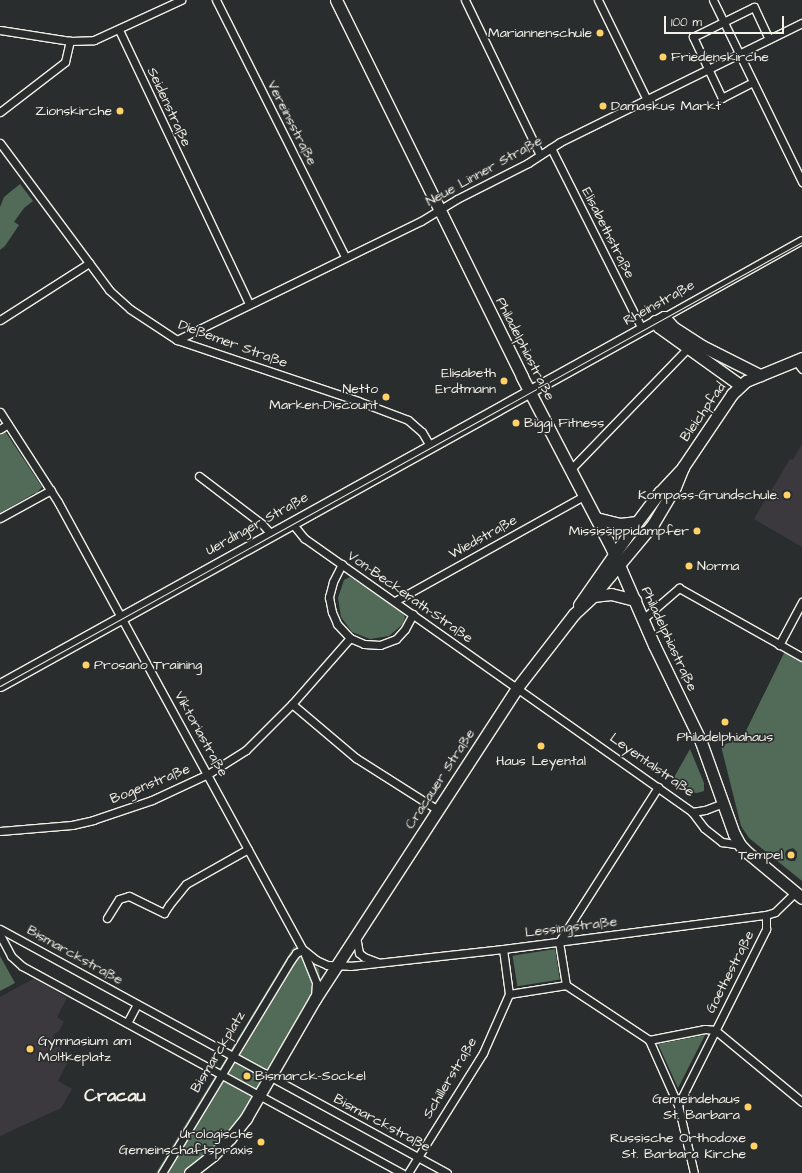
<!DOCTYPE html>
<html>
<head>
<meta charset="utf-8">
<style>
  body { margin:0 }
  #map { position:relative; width:802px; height:1173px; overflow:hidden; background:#2a2d2e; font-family:"Architects Daughter",sans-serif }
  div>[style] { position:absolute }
  .built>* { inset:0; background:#3b393e }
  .green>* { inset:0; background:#526b59; transform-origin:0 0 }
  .roads { filter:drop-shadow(1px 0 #f4f1e8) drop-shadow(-1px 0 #f4f1e8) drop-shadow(0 1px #f4f1e8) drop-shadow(0 -1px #f4f1e8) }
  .street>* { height:7px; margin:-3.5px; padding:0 3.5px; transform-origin:3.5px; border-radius:3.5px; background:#2a2d2e }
  .secondary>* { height:11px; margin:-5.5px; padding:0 5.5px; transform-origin:5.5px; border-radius:5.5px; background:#2a2d2e }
  .tram>* { height:1px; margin:-0.5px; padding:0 0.5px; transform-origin:0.5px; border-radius:0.5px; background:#f4f1e8 }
  .dots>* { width:11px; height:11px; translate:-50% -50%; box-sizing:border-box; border:2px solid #2a2d2e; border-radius:50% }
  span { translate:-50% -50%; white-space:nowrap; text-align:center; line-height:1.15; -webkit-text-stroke:3.5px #2a2d2e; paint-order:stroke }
  .poi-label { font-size:14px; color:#f4f1e8 }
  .right { translate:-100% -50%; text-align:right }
  .left { translate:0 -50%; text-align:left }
  .street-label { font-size:14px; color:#f4f1e8 }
  .district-label { font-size:18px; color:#f4f1e8; font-weight:700 }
  .scale { position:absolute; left:664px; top:16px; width:120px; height:18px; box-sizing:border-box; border:2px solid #f4f1e8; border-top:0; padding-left:5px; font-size:12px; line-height:14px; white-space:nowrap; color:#f4f1e8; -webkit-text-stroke:3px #2a2d2e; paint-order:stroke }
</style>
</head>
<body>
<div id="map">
  <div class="built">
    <div style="clip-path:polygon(802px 444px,802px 547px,754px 519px,790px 459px,793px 460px)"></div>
    <div style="clip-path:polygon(35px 978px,67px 998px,57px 1017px,64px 1022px,59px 1031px,53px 1035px,68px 1062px,58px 1081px,72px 1089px,61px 1108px,0 1136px,0 997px)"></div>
  </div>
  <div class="green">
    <div style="clip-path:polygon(20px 184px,33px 201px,24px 208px,14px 222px,19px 225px,5px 246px,0 250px,0 207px,4px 197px)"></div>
    <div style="clip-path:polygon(5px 431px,42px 487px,36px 494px,35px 493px,0 513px,0 433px)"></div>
    <div style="clip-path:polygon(350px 577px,403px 613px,405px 617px,403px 624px,389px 636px,370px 639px,352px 632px,341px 617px,338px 598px,344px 580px)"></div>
    <div style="clip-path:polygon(evenodd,788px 645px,802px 653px,802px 881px,749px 838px,741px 826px,721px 746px,743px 737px,788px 645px,793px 848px,797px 852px,797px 857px,795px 861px,790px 861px,786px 859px,785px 853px,787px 850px,793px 848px)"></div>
    <div style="clip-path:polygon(690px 749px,704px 783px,704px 791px,697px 793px,689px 792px,672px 781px)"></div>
    <div style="clip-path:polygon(294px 946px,319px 969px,323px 1000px,236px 1143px,200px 1173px,156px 1173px)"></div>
    <div style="left:555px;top:949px;width:31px;height:43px;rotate:81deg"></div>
    <div style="clip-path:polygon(0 956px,15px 983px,0 991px)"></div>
    <div style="clip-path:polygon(705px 1035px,678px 1088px,658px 1044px)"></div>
  </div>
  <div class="roads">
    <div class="street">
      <div style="left:216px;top:0;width:288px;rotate:63.3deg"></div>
      <div style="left:465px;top:0;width:172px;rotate:64.2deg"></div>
      <div style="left:598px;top:0;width:111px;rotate:63.9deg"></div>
      <div style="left:713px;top:0;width:203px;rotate:63.9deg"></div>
      <div style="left:0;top:30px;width:71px;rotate:8.9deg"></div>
      <div style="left:70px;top:41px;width:24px;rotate:-2deg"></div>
      <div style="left:94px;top:40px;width:96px;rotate:-24.7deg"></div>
      <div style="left:119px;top:30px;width:303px;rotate:64.6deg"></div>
      <div style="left:753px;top:82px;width:35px;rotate:153deg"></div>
      <div style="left:722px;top:98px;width:68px;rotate:-115.4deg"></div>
      <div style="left:693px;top:37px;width:68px;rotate:-26.2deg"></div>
      <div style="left:754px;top:7px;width:35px;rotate:65deg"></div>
      <div style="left:0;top:112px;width:82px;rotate:-37.6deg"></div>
      <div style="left:65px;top:62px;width:22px;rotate:-77deg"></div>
      <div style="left:0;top:143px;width:183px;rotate:53.4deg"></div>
      <div style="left:109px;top:290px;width:28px;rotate:42deg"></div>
      <div style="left:130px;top:309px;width:56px;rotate:33.4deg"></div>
      <div style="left:177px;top:340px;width:191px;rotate:18.6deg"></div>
      <div style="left:358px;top:401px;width:53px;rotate:20.8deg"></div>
      <div style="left:408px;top:420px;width:18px;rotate:41deg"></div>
      <div style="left:422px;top:432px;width:16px;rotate:60deg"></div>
      <div style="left:551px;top:148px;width:203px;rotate:63.3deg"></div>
      <div style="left:664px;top:317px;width:158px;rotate:-29.2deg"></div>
      <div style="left:0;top:320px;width:106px;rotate:-32.6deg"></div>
      <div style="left:177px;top:340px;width:271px;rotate:-26deg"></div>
      <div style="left:421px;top:221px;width:42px;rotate:-31.4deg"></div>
      <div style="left:457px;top:199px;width:80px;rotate:-26.9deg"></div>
      <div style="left:528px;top:163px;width:38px;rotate:-33deg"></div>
      <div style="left:560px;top:142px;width:270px;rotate:-26.2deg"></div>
      <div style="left:796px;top:361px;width:10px;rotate:53deg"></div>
      <div style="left:0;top:412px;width:107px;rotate:57.2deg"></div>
      <div style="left:58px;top:502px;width:511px;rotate:61.33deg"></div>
      <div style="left:303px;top:950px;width:35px;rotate:68deg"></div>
      <div style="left:316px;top:983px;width:15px;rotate:94deg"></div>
      <div style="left:0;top:429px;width:9px;rotate:-32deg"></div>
      <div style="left:570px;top:470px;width:170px;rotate:-46deg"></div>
      <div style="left:199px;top:476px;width:79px;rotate:37.3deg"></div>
      <div style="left:262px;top:524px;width:13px;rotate:48deg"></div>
      <div style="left:0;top:518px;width:58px;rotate:-28.8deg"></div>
      <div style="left:291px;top:522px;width:21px;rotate:51deg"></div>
      <div style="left:304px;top:538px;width:475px;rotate:35.2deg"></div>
      <div style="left:692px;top:812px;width:20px;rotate:53deg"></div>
      <div style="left:704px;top:828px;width:23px;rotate:38deg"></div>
      <div style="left:722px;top:842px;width:18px;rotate:9deg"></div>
      <div style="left:342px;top:564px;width:20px;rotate:117deg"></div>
      <div style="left:333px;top:582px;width:16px;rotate:105deg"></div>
      <div style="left:329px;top:597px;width:15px;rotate:79deg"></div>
      <div style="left:332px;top:612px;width:13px;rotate:67deg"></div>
      <div style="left:337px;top:624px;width:19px;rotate:47deg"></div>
      <div style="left:350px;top:638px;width:15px;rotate:23deg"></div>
      <div style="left:364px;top:644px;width:16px;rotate:4deg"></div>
      <div style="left:380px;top:645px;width:17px;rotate:-21deg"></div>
      <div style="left:396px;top:639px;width:13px;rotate:-48deg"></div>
      <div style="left:405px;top:629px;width:17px;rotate:-62deg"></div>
      <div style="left:395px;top:601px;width:216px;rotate:-29.1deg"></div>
      <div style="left:643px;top:619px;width:48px;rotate:-40.7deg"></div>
      <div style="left:679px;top:588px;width:141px;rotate:29.3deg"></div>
      <div style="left:779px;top:645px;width:49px;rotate:-61.9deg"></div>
      <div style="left:292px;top:704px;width:84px;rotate:40.2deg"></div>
      <div style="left:356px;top:758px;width:97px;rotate:32.4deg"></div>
      <div style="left:692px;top:812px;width:13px;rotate:-9deg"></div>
      <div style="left:705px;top:810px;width:19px;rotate:-21deg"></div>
      <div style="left:0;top:831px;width:72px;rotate:-4.8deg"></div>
      <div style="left:72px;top:825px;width:22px;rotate:-13deg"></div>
      <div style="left:93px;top:820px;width:62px;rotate:-18.7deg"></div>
      <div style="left:152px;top:800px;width:62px;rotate:-24.9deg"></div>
      <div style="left:208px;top:774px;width:45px;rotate:-32.3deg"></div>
      <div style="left:246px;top:750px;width:65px;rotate:-45deg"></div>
      <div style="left:292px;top:704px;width:88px;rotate:-48.7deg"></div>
      <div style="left:107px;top:918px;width:22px;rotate:-58deg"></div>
      <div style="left:119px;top:899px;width:10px;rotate:-17deg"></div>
      <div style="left:129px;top:896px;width:39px;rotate:26deg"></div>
      <div style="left:164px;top:913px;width:9px;rotate:-58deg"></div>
      <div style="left:169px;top:905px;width:27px;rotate:-51deg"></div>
      <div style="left:186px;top:884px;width:71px;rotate:-29.4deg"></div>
      <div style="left:0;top:929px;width:509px;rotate:28.63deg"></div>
      <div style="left:0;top:935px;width:24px;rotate:62deg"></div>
      <div style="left:11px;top:956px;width:15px;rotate:42deg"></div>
      <div style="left:22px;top:966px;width:433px;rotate:28.6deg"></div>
      <div style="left:356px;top:936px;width:17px;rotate:80deg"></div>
      <div style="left:359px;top:953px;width:6px;rotate:39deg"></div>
      <div style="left:364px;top:957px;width:14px;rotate:21deg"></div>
      <div style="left:503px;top:949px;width:45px;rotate:82.4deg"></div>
      <div style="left:509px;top:994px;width:58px;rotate:-9deg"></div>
      <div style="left:566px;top:985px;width:44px;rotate:-99.2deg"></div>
      <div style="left:559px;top:942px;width:184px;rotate:-57.4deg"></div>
      <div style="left:305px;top:951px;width:14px;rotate:39deg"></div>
      <div style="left:316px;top:960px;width:12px;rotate:24deg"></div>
      <div style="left:327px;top:965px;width:23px;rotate:2deg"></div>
      <div style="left:350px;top:966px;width:154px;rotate:-6.3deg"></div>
      <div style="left:503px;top:949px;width:265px;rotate:-7.4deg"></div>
      <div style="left:766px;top:915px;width:9px;rotate:-18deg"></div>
      <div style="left:775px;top:912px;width:29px;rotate:-44deg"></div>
      <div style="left:566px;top:985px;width:100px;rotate:33.5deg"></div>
      <div style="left:127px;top:1023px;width:21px;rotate:-62deg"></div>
      <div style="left:649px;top:1040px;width:57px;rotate:-11.1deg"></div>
      <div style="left:705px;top:1029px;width:10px;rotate:6deg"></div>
      <div style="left:715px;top:1030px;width:113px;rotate:39.6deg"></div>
      <div style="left:649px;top:1040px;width:71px;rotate:66deg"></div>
      <div style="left:678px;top:1105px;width:70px;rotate:76.8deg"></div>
      <div style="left:678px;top:1105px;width:197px;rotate:-63.4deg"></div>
      <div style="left:766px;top:929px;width:14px;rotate:-90deg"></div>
      <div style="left:162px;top:1173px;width:249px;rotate:-58.8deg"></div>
      <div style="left:291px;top:960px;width:9px;rotate:-54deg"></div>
      <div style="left:296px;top:953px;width:8px;rotate:-23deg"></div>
      <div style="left:408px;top:1173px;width:142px;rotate:-58deg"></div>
      <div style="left:483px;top:1053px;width:64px;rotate:-66.2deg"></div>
    </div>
    <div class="secondary">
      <div style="left:336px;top:0;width:420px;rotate:63.7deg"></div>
      <div style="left:522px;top:377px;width:194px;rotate:62.4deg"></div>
      <div style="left:612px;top:549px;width:105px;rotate:66.4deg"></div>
      <div style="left:654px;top:645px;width:108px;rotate:64.1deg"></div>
      <div style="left:701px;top:742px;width:98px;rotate:70.3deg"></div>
      <div style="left:734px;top:834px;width:13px;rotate:61deg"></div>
      <div style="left:740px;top:845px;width:11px;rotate:45deg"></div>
      <div style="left:748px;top:853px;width:70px;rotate:39.8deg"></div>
      <div style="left:655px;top:321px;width:7px;rotate:56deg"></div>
      <div style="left:659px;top:327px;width:100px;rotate:35.6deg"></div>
      <div style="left:596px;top:518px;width:25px;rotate:14deg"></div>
      <div style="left:620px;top:524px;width:17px;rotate:-7deg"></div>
      <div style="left:593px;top:596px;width:18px;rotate:-6deg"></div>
      <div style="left:611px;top:594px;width:25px;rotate:14deg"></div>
      <div style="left:579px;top:605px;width:101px;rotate:-55.1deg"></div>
      <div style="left:637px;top:522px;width:38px;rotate:-53deg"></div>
      <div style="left:660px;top:492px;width:34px;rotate:-47deg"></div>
      <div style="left:683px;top:467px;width:88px;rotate:-56.1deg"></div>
      <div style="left:732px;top:394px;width:19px;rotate:-43deg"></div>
      <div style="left:746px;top:381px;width:61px;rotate:-22.3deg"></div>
      <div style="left:0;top:685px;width:759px;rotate:-29deg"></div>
      <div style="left:664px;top:317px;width:13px;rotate:48deg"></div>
      <div style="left:673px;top:327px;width:35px;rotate:33deg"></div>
      <div style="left:702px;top:346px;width:65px;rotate:26.6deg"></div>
      <div style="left:190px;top:1173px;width:29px;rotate:-38deg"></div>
      <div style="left:213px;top:1155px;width:24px;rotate:-45deg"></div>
      <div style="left:230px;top:1138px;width:26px;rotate:-51deg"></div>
      <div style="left:246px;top:1118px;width:138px;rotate:-59.9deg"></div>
      <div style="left:315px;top:999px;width:369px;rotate:-57deg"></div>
      <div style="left:516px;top:689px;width:95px;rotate:-52.3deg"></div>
      <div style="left:574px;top:614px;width:26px;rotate:-43deg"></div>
      <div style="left:593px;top:596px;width:94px;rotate:-50.2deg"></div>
      <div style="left:653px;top:524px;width:43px;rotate:-59.3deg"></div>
      <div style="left:675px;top:487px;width:22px;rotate:-68deg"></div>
    </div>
  </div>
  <div class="tram">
    <div style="left:0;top:686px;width:917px;rotate:-28.97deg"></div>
  </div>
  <div class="dots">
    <div style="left:600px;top:33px;background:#ffd166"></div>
    <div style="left:663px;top:57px;background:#ffd166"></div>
    <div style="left:603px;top:106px;background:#ffd166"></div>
    <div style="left:120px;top:111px;background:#ffd166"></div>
    <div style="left:504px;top:381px;background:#ffd166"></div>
    <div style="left:386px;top:397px;background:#ffd166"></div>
    <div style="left:516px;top:423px;background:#ffd166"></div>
    <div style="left:787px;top:495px;background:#ffd166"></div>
    <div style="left:697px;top:531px;background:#ffd166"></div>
    <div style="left:689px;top:566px;background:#ffd166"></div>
    <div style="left:86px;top:665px;background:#ffd166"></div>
    <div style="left:725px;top:722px;background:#ffd166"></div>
    <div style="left:541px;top:746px;background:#ffd166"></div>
    <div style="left:791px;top:855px;background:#ffd166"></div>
    <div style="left:30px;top:1049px;background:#ffd166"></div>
    <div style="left:247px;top:1076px;background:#ffd166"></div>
    <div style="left:748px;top:1107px;background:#ffd166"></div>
    <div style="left:261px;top:1142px;background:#ffd166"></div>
    <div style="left:754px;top:1146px;background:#ffd166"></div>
  </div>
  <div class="poi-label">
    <span class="right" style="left:592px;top:33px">Mariannenschule</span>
    <span class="left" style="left:671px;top:57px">Friedenskirche</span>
    <span class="left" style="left:611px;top:106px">Damaskus Markt</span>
    <span class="right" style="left:112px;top:111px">Zionskirche</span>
    <span class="right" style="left:496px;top:381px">Elisabeth<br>Erdtmann</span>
    <span class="right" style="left:378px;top:397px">Netto<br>Marken-Discount</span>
    <span class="left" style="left:524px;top:423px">Biggi Fitness</span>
    <span class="right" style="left:779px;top:495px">Kompass-Grundschule.</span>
    <span class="right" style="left:689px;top:531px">Mississippidampfer</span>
    <span class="left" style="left:697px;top:566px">Norma</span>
    <span class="left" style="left:94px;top:665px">Prosano Training</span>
    <span style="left:725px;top:737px">Philadelphiahaus</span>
    <span style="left:541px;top:761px">Haus Leyental</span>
    <span class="right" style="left:783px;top:855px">Tempel</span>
    <span class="left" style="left:38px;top:1049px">Gymnasium am<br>Moltkeplatz</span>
    <span class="left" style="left:255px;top:1076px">Bismarck-Sockel</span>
    <span class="right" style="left:740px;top:1107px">Gemeindehaus<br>St. Barbara</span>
    <span class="right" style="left:253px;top:1142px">Urologische<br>Gemeinschaftspraxis</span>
    <span class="right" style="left:746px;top:1146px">Russische Orthodoxe<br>St. Barbara Kirche</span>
  </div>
  <div class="street-label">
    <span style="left:169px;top:107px;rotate:65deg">Seidenstraße</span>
    <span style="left:292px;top:123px;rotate:63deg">Vereinsstraße</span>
    <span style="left:484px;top:171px;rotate:-29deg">Neue Linner Straße</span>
    <span style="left:608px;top:233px;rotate:63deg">Elisabethstraße</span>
    <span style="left:659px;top:303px;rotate:-29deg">Rheinstraße</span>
    <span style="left:233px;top:344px;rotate:20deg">Dießemer Straße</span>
    <span style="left:525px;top:349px;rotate:63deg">Philadelphiastraße</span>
    <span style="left:703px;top:412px;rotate:-55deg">Bleichpfad</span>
    <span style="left:257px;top:524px;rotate:-29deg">Uerdinger Straße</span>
    <span style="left:483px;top:537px;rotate:-29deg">Wiedstraße</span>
    <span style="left:410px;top:597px;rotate:35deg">Von-Beckerath-Straße</span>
    <span style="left:669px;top:639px;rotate:65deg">Philadelphiastraße</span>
    <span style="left:201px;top:734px;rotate:61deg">Viktoriastraße</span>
    <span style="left:652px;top:765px;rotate:35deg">Leyentalstraße</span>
    <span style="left:440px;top:779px;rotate:-57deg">Cracauer Straße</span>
    <span style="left:150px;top:784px;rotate:-22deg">Bogenstraße</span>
    <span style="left:571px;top:927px;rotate:-7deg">Lessingstraße</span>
    <span style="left:75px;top:955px;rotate:29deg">Bismarckstraße</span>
    <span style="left:730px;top:972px;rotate:-63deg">Goethestraße</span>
    <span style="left:218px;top:1052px;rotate:-59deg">Bismarckplatz</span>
    <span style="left:450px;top:1078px;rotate:-59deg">Schillerstraße</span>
    <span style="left:382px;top:1123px;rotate:28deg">Bismarckstraße</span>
  </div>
  <div class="district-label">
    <span style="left:115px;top:1096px">Cracau</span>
  </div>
  <div class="scale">100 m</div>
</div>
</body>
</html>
